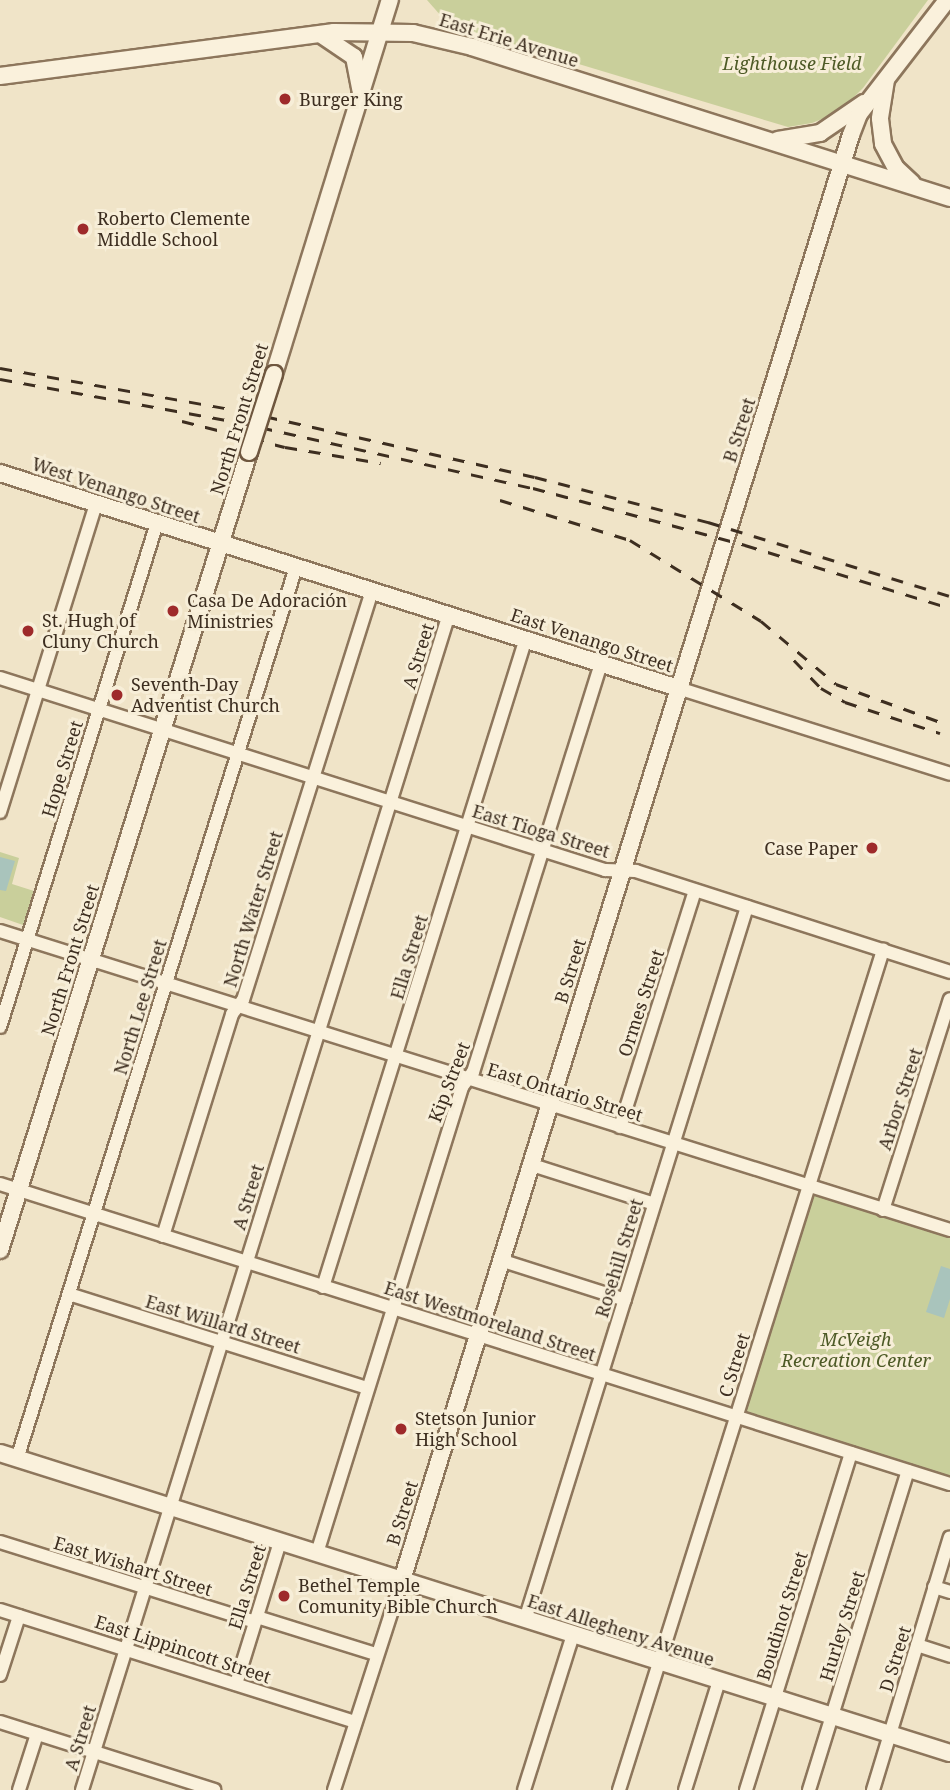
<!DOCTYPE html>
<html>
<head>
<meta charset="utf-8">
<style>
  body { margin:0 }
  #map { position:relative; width:950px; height:1790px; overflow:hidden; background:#f0e4c8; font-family:"Noto Serif",serif }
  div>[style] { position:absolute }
  .green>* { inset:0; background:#c9cf9b }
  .water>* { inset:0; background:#a9c4bc }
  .roads { filter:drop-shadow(2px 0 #8d765c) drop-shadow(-2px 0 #8d765c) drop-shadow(0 2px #8d765c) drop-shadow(0 -2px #8d765c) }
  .street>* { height:12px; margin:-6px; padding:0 6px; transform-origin:6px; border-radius:6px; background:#faf1dc }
  .secondary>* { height:16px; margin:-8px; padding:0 8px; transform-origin:8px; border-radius:8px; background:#faf1dc }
  .rail>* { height:2.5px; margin-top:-1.25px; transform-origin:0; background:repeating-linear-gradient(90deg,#3d2e20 0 12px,transparent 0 24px) }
  .bridges { filter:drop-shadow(2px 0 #6f573f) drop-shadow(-2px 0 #6f573f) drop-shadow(0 2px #6f573f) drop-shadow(0 -2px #6f573f) }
  .secondary-bridge>* { height:16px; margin:-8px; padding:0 8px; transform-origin:8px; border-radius:8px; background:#faf1dc }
  .dots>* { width:19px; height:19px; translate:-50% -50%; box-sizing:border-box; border:4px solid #f7eed8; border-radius:50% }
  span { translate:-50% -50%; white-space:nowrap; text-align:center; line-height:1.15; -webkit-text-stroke:6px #f7eed8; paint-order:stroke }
  .street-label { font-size:18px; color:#3d2e20 }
  .park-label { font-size:18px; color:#4d5a26; font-style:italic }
  .poi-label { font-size:18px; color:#3d2e20 }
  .left { translate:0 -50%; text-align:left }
  .right { translate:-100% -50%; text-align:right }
</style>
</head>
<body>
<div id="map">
  <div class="green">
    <div style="clip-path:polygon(427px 0,928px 0,863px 88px,839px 112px,812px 123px,788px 127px,449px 25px)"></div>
    <div style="clip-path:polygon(0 852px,19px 858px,12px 884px,34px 891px,23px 925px,0 917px)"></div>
    <div style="clip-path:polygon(808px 1187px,950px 1231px,950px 1484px,736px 1417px)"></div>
  </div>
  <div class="water">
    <div style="clip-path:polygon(0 857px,15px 861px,6px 891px,0 890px)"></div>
    <div style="clip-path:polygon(941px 1266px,950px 1269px,950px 1299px,944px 1318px,926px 1312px)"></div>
  </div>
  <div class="roads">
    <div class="street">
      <div style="left:0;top:678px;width:635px;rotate:17.61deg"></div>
      <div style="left:605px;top:870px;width:31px;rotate:2deg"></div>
      <div style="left:636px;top:871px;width:330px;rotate:17.8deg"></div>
      <div style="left:678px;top:688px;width:285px;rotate:17.5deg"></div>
      <div style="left:0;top:812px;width:324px;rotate:-72.7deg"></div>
      <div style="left:0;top:931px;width:996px;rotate:17.47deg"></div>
      <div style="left:0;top:1027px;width:528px;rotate:-72.7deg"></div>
      <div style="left:620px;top:1127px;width:248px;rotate:-72.4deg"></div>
      <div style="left:529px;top:1164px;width:131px;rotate:17.7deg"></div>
      <div style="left:0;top:1184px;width:996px;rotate:17.53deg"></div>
      <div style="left:883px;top:1210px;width:221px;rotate:-72.4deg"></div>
      <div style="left:163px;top:1236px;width:232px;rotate:-72.7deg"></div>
      <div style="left:232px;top:1014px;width:18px;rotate:-52deg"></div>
      <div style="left:243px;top:1000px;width:429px;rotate:-72.5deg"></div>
      <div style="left:500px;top:1260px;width:131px;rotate:17.7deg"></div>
      <div style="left:323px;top:1287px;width:680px;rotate:-72.63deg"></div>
      <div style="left:69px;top:1294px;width:312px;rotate:17.5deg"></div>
      <div style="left:17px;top:1459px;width:935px;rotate:-72.63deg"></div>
      <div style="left:0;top:1542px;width:267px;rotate:17.4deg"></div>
      <div style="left:317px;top:1553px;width:488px;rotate:-72.7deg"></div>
      <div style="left:462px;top:1087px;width:19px;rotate:-54deg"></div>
      <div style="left:473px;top:1072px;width:429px;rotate:-72.6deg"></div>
      <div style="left:934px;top:1587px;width:17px;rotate:17deg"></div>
      <div style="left:0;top:1610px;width:372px;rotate:17.5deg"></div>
      <div style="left:257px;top:1617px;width:125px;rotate:17.3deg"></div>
      <div style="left:525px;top:1620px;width:747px;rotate:-72.71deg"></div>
      <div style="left:917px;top:1645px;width:35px;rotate:18deg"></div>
      <div style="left:0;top:1675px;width:62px;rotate:-72.1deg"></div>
      <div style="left:236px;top:1684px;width:149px;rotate:-72.8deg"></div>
      <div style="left:0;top:1722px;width:225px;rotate:17.6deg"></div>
      <div style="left:19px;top:1790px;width:59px;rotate:-72.2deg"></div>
      <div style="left:82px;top:1790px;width:1232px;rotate:-72.67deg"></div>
      <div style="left:334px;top:1790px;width:221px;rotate:-72.1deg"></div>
      <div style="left:524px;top:1790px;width:163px;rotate:-72.5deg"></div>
      <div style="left:619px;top:1790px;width:881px;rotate:-72.55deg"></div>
      <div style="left:685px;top:1790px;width:114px;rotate:-72.7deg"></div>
      <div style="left:746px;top:1790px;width:353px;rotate:-72.7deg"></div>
      <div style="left:809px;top:1790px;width:334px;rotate:-72.8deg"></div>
      <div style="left:873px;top:1790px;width:264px;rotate:-73.1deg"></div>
    </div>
    <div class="secondary">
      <div style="left:320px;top:34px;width:41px;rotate:34.1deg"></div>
      <div style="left:354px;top:57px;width:33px;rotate:79deg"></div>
      <div style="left:0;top:76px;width:337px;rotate:-7.5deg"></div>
      <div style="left:334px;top:32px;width:79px;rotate:0.7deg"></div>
      <div style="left:413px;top:33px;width:61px;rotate:13.3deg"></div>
      <div style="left:472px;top:47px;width:501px;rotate:17.53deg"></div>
      <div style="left:886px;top:80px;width:39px;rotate:99deg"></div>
      <div style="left:880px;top:119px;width:25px;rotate:83deg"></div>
      <div style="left:883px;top:144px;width:27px;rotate:62deg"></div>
      <div style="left:896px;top:168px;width:22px;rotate:43deg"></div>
      <div style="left:778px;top:140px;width:43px;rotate:-9.5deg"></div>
      <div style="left:820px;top:133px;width:53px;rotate:-34.3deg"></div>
      <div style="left:274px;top:374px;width:392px;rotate:-72.8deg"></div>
      <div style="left:0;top:473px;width:711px;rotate:17.59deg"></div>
      <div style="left:0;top:1250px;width:836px;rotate:-72.67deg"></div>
      <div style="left:0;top:1453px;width:996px;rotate:17.53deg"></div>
      <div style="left:402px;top:1580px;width:1513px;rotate:-72.74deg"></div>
      <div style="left:851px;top:135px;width:22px;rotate:-69deg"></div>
      <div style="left:859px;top:114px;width:144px;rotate:-52.3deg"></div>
    </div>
  </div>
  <div class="rail">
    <div style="left:0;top:368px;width:246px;rotate:10.1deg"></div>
    <div style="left:242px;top:411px;width:300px;rotate:12.7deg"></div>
    <div style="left:535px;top:477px;width:179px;rotate:14.6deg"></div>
    <div style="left:708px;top:522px;width:253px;rotate:17deg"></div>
    <div style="left:0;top:379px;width:241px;rotate:10.3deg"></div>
    <div style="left:237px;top:422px;width:303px;rotate:12.6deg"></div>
    <div style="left:533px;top:488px;width:220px;rotate:15deg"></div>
    <div style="left:745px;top:545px;width:214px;rotate:17.1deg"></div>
    <div style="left:182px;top:421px;width:106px;rotate:14.2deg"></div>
    <div style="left:285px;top:447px;width:97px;rotate:9.5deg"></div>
    <div style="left:500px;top:500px;width:136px;rotate:17.1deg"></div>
    <div style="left:630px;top:540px;width:154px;rotate:31.7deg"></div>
    <div style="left:761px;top:621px;width:98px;rotate:40deg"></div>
    <div style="left:836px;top:684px;width:114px;rotate:20deg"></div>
    <div style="left:794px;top:660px;width:39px;rotate:46deg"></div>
    <div style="left:821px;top:688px;width:28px;rotate:30deg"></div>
    <div style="left:845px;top:702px;width:100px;rotate:18.1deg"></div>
  </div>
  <div class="bridges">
    <div class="secondary-bridge">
      <div style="left:249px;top:452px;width:82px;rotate:-72.2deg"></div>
    </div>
  </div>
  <div class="dots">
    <div style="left:285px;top:99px;background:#9e2a2b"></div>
    <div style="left:83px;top:229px;background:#9e2a2b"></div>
    <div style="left:173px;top:611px;background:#9e2a2b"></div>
    <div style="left:28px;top:631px;background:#9e2a2b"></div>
    <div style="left:117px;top:695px;background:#9e2a2b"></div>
    <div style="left:872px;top:848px;background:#9e2a2b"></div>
    <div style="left:401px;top:1429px;background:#9e2a2b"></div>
    <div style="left:284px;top:1596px;background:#9e2a2b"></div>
  </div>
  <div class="street-label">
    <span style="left:509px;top:40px;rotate:17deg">East Erie Avenue</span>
    <span style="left:239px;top:419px;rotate:-73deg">North Front Street</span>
    <span style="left:739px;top:430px;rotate:-72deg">B Street</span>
    <span style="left:116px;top:490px;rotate:18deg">West Venango Street</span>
    <span style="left:592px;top:640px;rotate:18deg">East Venango Street</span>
    <span style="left:418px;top:656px;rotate:-73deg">A Street</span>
    <span style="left:62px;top:769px;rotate:-73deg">Hope Street</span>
    <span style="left:541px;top:831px;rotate:17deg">East Tioga Street</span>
    <span style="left:253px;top:909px;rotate:-73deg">North Water Street</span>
    <span style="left:409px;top:957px;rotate:-73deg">Ella Street</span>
    <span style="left:70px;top:960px;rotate:-73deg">North Front Street</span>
    <span style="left:570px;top:971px;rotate:-73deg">B Street</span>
    <span style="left:641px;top:1003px;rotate:-72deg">Ormes Street</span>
    <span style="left:140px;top:1007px;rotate:-73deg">North Lee Street</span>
    <span style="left:449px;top:1082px;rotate:-69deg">Kip Street</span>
    <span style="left:565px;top:1092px;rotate:17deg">East Ontario Street</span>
    <span style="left:900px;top:1099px;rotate:-72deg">Arbor Street</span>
    <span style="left:248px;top:1197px;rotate:-73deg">A Street</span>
    <span style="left:619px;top:1258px;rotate:-73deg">Rosehill Street</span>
    <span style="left:490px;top:1321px;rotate:18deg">East Westmoreland Street</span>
    <span style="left:223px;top:1324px;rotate:17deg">East Willard Street</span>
    <span style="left:734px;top:1365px;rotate:-73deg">C Street</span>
    <span style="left:402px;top:1513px;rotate:-73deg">B Street</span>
    <span style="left:133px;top:1566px;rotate:17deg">East Wishart Street</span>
    <span style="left:247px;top:1587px;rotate:-73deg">Ella Street</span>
    <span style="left:782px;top:1616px;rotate:-73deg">Boudinot Street</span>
    <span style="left:842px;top:1626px;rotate:-73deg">Hurley Street</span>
    <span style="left:621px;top:1630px;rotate:18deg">East Allegheny Avenue</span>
    <span style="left:183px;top:1649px;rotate:18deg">East Lippincott Street</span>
    <span style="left:895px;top:1659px;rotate:-73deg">D Street</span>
    <span style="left:80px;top:1738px;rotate:-73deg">A Street</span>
  </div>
  <div class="park-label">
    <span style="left:792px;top:63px">Lighthouse Field</span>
    <span style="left:856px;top:1350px">McVeigh<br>Recreation Center</span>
  </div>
  <div class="poi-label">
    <span class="left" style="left:299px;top:99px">Burger King</span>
    <span class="left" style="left:97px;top:229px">Roberto Clemente<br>Middle School</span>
    <span class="left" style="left:187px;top:611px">Casa De Adoración<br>Ministries</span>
    <span class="left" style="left:42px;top:631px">St. Hugh of<br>Cluny Church</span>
    <span class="left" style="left:131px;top:695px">Seventh-Day<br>Adventist Church</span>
    <span class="right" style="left:858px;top:848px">Case Paper</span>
    <span class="left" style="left:415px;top:1429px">Stetson Junior<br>High School</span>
    <span class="left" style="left:298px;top:1596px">Bethel Temple<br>Comunity Bible Church</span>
  </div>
</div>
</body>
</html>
